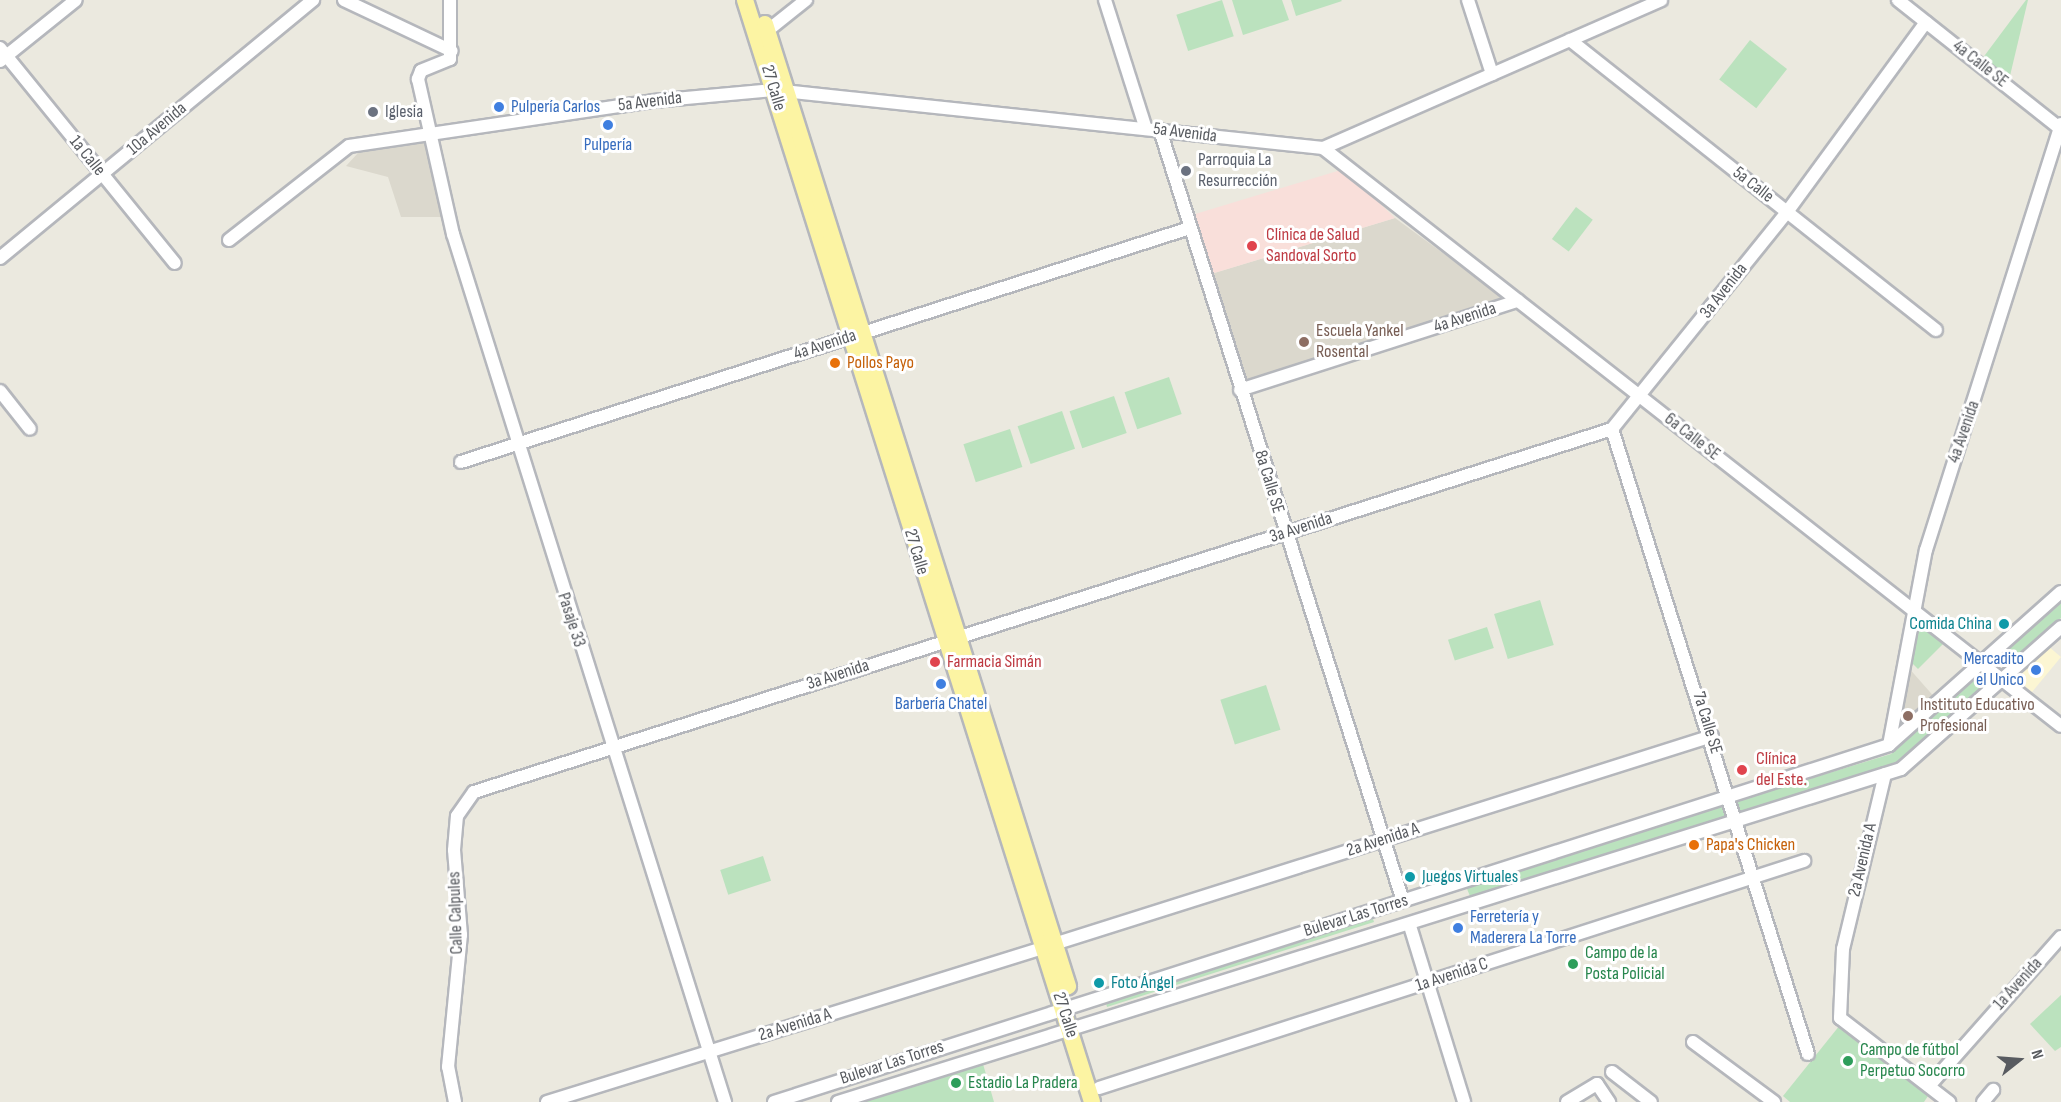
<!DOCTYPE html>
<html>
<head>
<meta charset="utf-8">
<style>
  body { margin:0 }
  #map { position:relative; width:2061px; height:1102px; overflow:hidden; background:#ebe9df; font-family:"Sofia Sans Condensed",sans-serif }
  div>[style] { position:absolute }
  .commercial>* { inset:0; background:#fcf6d3 }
  .education>* { inset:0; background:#dbd8cd }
  .medical>* { inset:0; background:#f9dfda }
  .green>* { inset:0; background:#bbe2be; transform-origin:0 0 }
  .roads { filter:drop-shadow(2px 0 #b5b7bc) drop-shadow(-2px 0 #b5b7bc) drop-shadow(0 2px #b5b7bc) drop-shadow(0 -2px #b5b7bc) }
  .minor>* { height:12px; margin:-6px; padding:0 6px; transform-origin:6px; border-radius:6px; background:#fff }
  .major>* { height:16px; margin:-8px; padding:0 8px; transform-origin:8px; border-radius:8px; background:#fcf4a3 }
  .dots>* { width:16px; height:16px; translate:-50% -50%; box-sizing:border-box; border:3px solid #fff; border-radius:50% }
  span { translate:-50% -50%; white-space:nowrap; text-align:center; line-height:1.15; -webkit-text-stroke:6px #fff; paint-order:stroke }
  .street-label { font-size:18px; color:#585b60 }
  .shop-label { font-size:18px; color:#366cbe }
  .left { translate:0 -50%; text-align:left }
  .right { translate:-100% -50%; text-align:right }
  .worship-label { font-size:18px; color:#5b616d }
  .health-label { font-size:18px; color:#be3a42 }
  .education-label { font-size:18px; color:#785e54 }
  .food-label { font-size:18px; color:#c56008 }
  .culture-label { font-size:18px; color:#0d838f }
  .leisure-label { font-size:18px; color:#27864d }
  .north { position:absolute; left:1989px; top:1030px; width:60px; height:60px; -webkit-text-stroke:4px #fff; paint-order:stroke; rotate:73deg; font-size:16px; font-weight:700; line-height:24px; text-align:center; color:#585b60 }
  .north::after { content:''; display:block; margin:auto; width:21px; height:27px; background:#585b60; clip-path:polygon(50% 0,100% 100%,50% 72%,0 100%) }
</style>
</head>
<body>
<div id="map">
  <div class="commercial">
    <div style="clip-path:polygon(2048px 646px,2061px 657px,2032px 692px,2015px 677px)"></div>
  </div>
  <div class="education">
    <div style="clip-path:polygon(430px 142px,446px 217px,401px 217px,388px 177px,346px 166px,358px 153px)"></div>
    <div style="clip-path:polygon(1395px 218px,1507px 300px,1245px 384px,1211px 274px)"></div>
    <div style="clip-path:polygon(1907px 666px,1937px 700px,1899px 735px,1893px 732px)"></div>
  </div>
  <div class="medical">
    <div style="clip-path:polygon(1344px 169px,1395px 218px,1211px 274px,1192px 215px)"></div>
  </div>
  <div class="green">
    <div style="left:1222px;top:0;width:38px;height:48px;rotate:72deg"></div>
    <div style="clip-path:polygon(1232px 0,1282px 0,1289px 20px,1243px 35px)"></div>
    <div style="clip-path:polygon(1291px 0,1341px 0,1342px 1px,1296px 16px)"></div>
    <div style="clip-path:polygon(2026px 0,2028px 0,2009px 80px,1982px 59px)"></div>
    <div style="left:1750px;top:40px;width:47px;height:50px;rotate:38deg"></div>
    <div style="left:1576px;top:207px;width:21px;height:40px;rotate:37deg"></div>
    <div style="left:1169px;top:377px;width:39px;height:47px;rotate:71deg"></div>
    <div style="left:1114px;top:396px;width:39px;height:47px;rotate:71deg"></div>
    <div style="left:1062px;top:411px;width:40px;height:47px;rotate:71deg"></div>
    <div style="left:1010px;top:429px;width:40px;height:49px;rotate:72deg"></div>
    <div style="clip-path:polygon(2061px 599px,2061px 618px,2012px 664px,2001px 655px)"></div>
    <div style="left:1540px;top:600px;width:47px;height:48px;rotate:73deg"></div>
    <div style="clip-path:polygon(1920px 626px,1944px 643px,1918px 669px,1912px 663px)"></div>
    <div style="left:1487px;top:627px;width:22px;height:41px;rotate:72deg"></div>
    <div style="clip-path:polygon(1976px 676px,1989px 690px,1900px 763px,1472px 901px,1465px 884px,1891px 754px)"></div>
    <div style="left:1266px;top:685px;width:47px;height:48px;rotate:72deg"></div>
    <div style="left:763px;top:856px;width:26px;height:45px;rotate:72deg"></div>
    <div style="clip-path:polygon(1373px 919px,1374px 922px,1107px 1007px,1106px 1003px)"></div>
    <div style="clip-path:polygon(2061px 995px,2061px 1047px,2055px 1051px,2030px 1024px)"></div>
    <div style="clip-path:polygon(1840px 1025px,1928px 1096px,1924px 1102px,1790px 1102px,1783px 1096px)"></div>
    <div style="clip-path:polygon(983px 1064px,994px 1102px,863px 1102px)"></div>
  </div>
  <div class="roads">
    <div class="minor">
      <div style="left:344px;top:0;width:119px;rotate:25.3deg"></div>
      <div style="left:450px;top:0;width:59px;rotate:90deg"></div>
      <div style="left:450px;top:59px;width:31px;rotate:158deg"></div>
      <div style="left:421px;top:71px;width:9px;rotate:111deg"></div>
      <div style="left:418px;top:79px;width:159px;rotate:77.3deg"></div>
      <div style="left:453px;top:234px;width:910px;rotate:72.6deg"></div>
      <div style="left:1105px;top:0;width:135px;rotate:72.4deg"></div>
      <div style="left:1468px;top:0;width:78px;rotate:72deg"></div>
      <div style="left:1898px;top:0;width:208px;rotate:38.4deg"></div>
      <div style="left:767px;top:31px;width:50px;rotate:-38.5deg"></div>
      <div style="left:1570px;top:40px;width:467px;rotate:38.4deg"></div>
      <div style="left:0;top:48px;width:277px;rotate:50.9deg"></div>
      <div style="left:0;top:61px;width:97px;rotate:-38.8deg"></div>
      <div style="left:1160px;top:130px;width:808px;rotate:72.51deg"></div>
      <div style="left:1323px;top:148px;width:937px;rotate:38.07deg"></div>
      <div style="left:229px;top:240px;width:152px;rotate:-38.1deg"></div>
      <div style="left:349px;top:146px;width:307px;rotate:-8.4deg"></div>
      <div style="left:653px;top:101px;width:121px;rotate:-5.2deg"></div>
      <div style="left:774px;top:90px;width:552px;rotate:6.03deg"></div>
      <div style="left:1323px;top:148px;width:369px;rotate:-23.6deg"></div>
      <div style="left:0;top:258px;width:406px;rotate:-39.5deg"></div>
      <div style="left:1240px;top:390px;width:292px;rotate:-17.8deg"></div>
      <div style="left:0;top:391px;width:48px;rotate:51.7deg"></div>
      <div style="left:1612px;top:429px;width:655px;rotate:72.59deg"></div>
      <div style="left:461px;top:462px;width:766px;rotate:-17.8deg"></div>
      <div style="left:1889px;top:745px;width:198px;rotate:-79.3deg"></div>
      <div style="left:1926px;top:550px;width:447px;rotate:-72.4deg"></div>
      <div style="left:1885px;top:774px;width:180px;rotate:103.5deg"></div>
      <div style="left:1843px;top:949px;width:69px;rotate:92.5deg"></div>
      <div style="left:1840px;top:1018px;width:138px;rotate:37.6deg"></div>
      <div style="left:1410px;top:926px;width:184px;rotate:72.9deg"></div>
      <div style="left:1054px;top:944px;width:690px;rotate:-17.54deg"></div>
      <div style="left:1693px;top:1042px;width:101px;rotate:36.5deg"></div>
      <div style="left:1612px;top:1072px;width:49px;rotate:37.6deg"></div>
      <div style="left:1929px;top:1086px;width:199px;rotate:-48.5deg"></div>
      <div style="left:1099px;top:1088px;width:741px;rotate:-17.85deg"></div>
      <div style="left:455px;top:1102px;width:36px;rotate:-101deg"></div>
      <div style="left:448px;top:1067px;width:133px;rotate:-84.4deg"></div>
      <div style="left:461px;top:935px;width:85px;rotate:-94.7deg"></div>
      <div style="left:454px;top:850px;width:34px;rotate:-85deg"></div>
      <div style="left:457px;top:816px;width:29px;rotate:-55deg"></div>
      <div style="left:474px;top:792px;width:1194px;rotate:-17.69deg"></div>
      <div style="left:1612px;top:429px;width:279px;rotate:-51.1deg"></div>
      <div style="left:1787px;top:212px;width:235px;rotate:-53.8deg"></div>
      <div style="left:547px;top:1102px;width:519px;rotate:-17.25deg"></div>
      <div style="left:774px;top:1102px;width:1171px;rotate:-17.75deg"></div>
      <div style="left:1889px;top:745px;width:230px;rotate:-41.7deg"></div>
      <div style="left:838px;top:1102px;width:1114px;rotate:-17.39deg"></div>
      <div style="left:1901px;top:769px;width:214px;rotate:-41.6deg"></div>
      <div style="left:1567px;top:1102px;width:35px;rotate:-31deg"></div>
      <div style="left:1597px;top:1084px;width:22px;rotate:56deg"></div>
      <div style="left:1983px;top:1102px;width:16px;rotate:-50deg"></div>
    </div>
    <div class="major">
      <div style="left:745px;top:0;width:1155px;rotate:72.52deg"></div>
      <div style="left:765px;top:24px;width:1009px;rotate:72.52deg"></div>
    </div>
  </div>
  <div class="dots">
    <div style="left:499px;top:107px;background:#3f7fe0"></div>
    <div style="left:373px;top:112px;background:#6b7280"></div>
    <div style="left:608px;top:125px;background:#3f7fe0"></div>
    <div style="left:1186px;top:171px;background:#6b7280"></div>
    <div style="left:1252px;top:246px;background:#e0444e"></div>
    <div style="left:1304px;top:342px;background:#8d6e63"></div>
    <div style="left:835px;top:363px;background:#e8710a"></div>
    <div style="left:2004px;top:624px;background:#0f9aa8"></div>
    <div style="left:935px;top:662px;background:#e0444e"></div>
    <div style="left:2036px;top:670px;background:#3f7fe0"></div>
    <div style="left:941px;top:684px;background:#3f7fe0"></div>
    <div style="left:1908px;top:716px;background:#8d6e63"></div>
    <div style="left:1742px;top:770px;background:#e0444e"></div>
    <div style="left:1694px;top:845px;background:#e8710a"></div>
    <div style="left:1410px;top:877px;background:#0f9aa8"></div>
    <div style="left:1458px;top:928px;background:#3f7fe0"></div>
    <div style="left:1573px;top:964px;background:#2e9e5b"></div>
    <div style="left:1099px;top:983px;background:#0f9aa8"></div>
    <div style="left:1848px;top:1061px;background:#2e9e5b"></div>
    <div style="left:956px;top:1083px;background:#2e9e5b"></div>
  </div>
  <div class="street-label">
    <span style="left:1980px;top:64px;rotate:38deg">4a Calle SE</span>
    <span style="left:773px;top:88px;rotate:73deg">27 Calle</span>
    <span style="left:650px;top:102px;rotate:-7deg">5a Avenida</span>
    <span style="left:157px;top:129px;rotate:-40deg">10a Avenida</span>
    <span style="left:1185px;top:133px;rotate:7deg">5a Avenida</span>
    <span style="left:87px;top:156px;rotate:51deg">1a Calle</span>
    <span style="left:1753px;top:185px;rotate:38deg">5a Calle</span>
    <span style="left:1724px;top:291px;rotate:-52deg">3a Avenida</span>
    <span style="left:1465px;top:318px;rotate:-18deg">4a Avenida</span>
    <span style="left:825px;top:345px;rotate:-18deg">4a Avenida</span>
    <span style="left:1964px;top:432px;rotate:-71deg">4a Avenida</span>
    <span style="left:1692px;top:437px;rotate:38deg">6a Calle SE</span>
    <span style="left:1269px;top:482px;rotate:73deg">8a Calle SE</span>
    <span style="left:1301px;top:528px;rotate:-18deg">3a Avenida</span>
    <span style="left:916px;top:552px;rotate:73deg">27 Calle</span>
    <span style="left:571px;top:620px;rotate:72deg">Pasaje 33</span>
    <span style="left:838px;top:675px;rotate:-18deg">3a Avenida</span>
    <span style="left:1707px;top:723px;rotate:73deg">7a Calle SE</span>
    <span style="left:1383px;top:840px;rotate:-18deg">2a Avenida A</span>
    <span style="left:1863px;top:860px;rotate:-77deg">2a Avenida A</span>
    <span style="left:456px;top:913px;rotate:-92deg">Calle Calpules</span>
    <span style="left:1356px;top:916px;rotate:-17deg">Bulevar Las Torres</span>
    <span style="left:1452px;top:975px;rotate:-18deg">1a Avenida C</span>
    <span style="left:2018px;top:984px;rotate:-48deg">1a Avenida</span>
    <span style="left:1065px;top:1015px;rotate:72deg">27 Calle</span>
    <span style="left:795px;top:1025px;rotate:-17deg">2a Avenida A</span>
    <span style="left:892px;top:1063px;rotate:-18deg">Bulevar Las Torres</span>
  </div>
  <div class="shop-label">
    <span class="left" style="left:511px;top:107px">Pulpería Carlos</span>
    <span style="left:608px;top:145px">Pulpería</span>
    <span class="right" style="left:2024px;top:670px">Mercadito<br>el Unico</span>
    <span style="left:941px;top:704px">Barbería Chatel</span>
    <span class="left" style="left:1470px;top:928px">Ferretería y<br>Maderera La Torre</span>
  </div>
  <div class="worship-label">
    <span class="left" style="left:385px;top:112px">Iglesia</span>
    <span class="left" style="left:1198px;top:171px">Parroquia La<br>Resurrección</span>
  </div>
  <div class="health-label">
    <span class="left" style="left:1266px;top:246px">Clínica de Salud<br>Sandoval Sorto</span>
    <span class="left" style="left:947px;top:662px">Farmacia Simán</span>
    <span class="left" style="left:1756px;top:770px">Clínica<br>del Este.</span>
  </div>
  <div class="education-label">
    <span class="left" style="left:1316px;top:342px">Escuela Yankel<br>Rosental</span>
    <span class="left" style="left:1920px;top:716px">Instituto Educativo<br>Profesional</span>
  </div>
  <div class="food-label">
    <span class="left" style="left:847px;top:363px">Pollos Payo</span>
    <span class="left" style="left:1706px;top:845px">Papa's Chicken</span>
  </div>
  <div class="culture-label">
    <span class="right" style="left:1992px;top:624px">Comida China</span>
    <span class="left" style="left:1422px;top:877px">Juegos Virtuales</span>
    <span class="left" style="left:1111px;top:983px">Foto Ángel</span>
  </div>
  <div class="leisure-label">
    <span class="left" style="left:1585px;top:964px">Campo de la<br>Posta Policial</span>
    <span class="left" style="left:1860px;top:1061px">Campo de fútbol<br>Perpetuo Socorro</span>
    <span class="left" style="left:968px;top:1083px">Estadio La Pradera</span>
  </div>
  <div class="north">N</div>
</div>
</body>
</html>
